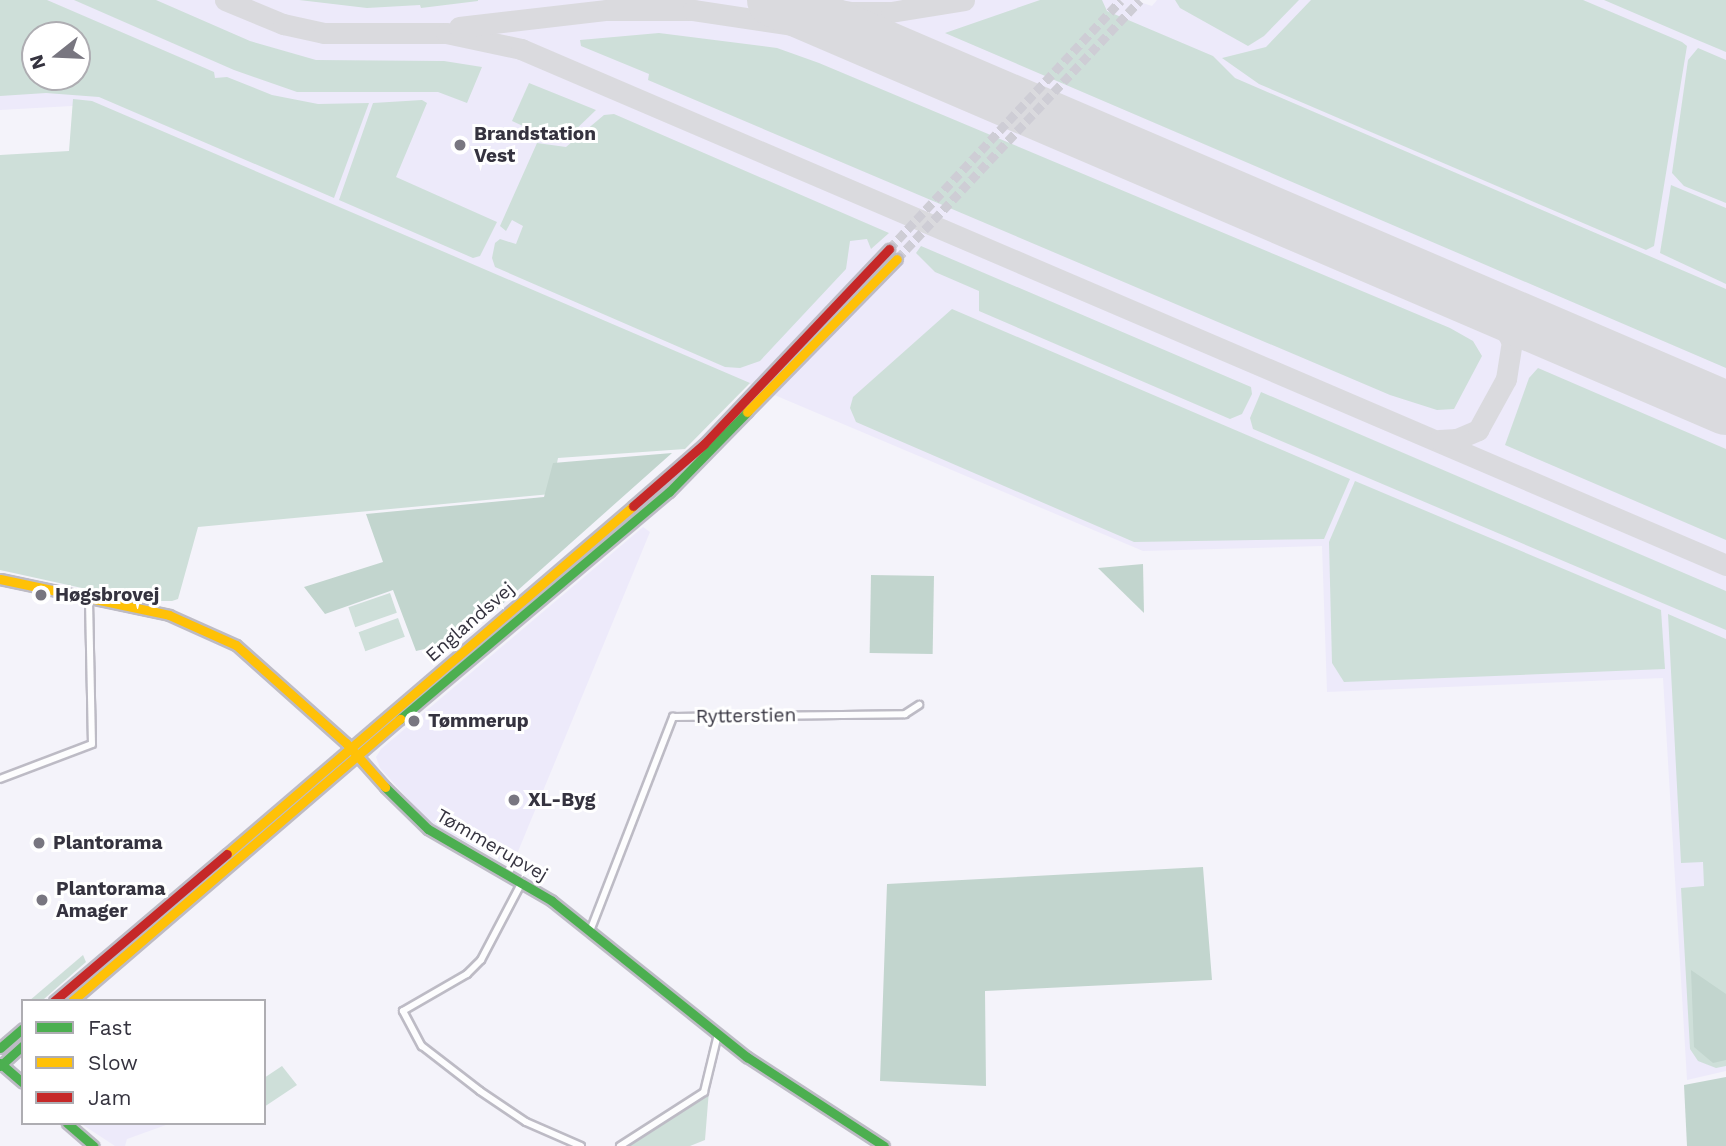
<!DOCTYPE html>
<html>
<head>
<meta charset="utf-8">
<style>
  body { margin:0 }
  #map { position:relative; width:1726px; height:1146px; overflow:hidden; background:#f4f3fa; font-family:"Work Sans",sans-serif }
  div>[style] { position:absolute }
  .built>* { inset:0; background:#edeafa }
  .green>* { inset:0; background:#cedfd9; transform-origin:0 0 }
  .forest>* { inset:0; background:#c2d5ce; transform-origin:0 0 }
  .taxiway>* { height:21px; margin:-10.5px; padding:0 10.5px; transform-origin:10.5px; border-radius:10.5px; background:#dadade }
  .runway>* { height:54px; margin:-27px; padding:0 27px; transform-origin:27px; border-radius:27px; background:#dadade }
  .secondary-tunnel>* { height:9px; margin-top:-4.5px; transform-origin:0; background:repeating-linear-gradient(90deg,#cecdd5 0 9px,transparent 0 13.5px) }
  .roads { filter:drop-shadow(2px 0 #bdbbc5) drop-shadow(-2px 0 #bdbbc5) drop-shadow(0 2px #bdbbc5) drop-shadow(0 -2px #bdbbc5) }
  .street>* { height:6px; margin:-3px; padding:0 3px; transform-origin:3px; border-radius:3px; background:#fdfdfe }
  .fast>* { height:9px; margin:-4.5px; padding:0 4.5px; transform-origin:4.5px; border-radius:4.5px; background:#4caf50 }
  .slow>* { height:9px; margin:-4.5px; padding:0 4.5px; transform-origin:4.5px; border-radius:4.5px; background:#ffc107 }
  .jam>* { height:9px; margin:-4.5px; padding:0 4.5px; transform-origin:4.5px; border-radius:4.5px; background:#c62828 }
  .dots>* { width:19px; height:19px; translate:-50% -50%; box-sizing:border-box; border:4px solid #fff; border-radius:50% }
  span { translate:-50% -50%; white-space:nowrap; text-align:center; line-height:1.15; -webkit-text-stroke:6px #fff; paint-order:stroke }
  .poi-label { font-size:19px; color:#35333f; font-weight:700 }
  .left { translate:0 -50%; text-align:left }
  .street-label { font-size:19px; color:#35333f }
  .legend { position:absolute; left:21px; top:999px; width:245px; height:126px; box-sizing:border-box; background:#fff; border:2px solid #aeadb2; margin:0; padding:9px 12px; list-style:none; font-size:21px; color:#35333f }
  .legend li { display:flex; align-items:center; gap:14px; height:35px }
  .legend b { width:35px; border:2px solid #aeadb2 }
  .north { position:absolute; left:21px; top:21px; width:70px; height:70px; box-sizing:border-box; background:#fff; border:2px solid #aeadb2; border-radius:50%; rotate:252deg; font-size:19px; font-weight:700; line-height:28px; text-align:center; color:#35333f }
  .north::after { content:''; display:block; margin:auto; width:24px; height:32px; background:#787680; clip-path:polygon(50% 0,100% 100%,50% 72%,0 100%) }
</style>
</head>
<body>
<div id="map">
  <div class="built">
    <div style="clip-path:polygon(evenodd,0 0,1133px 0,1152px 6px,1157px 0,1726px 0,1726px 1071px,1687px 1080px,1663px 678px,1327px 692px,1322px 546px,1143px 551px,90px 105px,0 110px,0 0,35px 35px,77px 35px,77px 77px,35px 77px,35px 35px)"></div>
    <div style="clip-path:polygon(643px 527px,650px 532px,512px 866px,431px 824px,380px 768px,376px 757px,381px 749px)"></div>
    <div style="clip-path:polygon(80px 1123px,165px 1123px,166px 1125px,127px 1139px,125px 1146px,115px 1146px)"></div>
  </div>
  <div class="green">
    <div style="clip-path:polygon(evenodd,0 0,47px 0,214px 72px,215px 78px,227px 77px,272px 95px,318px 104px,369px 103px,334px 198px,99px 97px,46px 93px,0 96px,0 0,35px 35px,77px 35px,77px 77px,35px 77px,35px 35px)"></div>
    <div style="clip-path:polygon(74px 0,156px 0,250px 41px,316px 60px,444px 61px,482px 67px,467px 103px,438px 92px,297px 92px,234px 70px)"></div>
    <div style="clip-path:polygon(299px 0,478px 0,478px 1px,421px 8px,420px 5px,367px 8px)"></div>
    <div style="clip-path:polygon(1040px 0,1102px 0,1107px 11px,1213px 56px,1235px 78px,1726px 289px,1726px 368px,945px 33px)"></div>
    <div style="clip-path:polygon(1175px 0,1299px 0,1264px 36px,1248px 46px,1180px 8px)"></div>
    <div style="clip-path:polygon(1311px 0,1583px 0,1682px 42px,1687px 46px,1654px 246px,1646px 250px,1259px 84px,1222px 58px,1266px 47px)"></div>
    <div style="clip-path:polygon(1604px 0,1726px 0,1726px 52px,1695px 39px)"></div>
    <div style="clip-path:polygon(659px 33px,777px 48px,819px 63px,1450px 328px,1473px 341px,1482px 356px,1454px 409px,1437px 410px,1390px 395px,648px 80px,649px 74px,581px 46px,580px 40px)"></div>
    <div style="clip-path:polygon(1698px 48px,1726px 60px,1726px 203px,1684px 186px,1672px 173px,1688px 60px)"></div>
    <div style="clip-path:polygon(529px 83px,596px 110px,570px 135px,545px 136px,512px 121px)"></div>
    <div style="clip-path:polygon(73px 99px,92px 101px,750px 383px,685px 449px,558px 458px,551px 494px,198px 527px,178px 599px,172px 601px,141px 601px,0 570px,0 155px,69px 151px)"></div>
    <div style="clip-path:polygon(422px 100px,427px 103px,396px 177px,497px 222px,480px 256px,473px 258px,339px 200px,373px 103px)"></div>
    <div style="clip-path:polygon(614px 114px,889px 233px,871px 249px,867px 239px,850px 241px,846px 269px,760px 361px,740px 368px,725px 367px,495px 267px,492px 258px,495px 243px,500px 239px,516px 244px,523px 226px,512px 220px,506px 231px,500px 226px,537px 143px,566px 147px,604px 115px)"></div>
    <div style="clip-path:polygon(1671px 185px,1726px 208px,1726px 284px,1660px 253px)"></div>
    <div style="clip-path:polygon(921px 246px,1251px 387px,1252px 394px,1242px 414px,1230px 419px,979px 311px,979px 291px,935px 272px,916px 253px)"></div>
    <div style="clip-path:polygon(952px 309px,1350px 479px,1324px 539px,1134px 542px,856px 422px,850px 408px,853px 397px)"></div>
    <div style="clip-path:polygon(1538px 368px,1726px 449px,1726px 540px,1505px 445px,1529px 378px)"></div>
    <div style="clip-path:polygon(1261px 392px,1726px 591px,1726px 630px,1253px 429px,1250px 418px)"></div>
    <div style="clip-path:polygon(1355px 481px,1661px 610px,1665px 669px,1344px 682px,1332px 663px,1329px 542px)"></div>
    <div style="left:390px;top:593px;width:21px;height:44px;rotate:71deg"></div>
    <div style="clip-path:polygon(1668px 614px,1726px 639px,1726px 1066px,1716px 1068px,1698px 1061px,1690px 1049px,1681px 888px,1704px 886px,1703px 862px,1681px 863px)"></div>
    <div style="left:398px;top:618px;width:20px;height:42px;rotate:70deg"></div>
    <div style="clip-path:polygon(83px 955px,86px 962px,44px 999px,29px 1001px)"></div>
    <div style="clip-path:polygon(282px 1066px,297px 1085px,264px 1107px,264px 1078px)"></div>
    <div style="clip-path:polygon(709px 1090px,705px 1140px,690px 1146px,625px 1146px,705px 1097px)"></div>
  </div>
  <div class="forest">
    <div style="clip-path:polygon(672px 453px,435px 664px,429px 648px,416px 651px,393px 590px,325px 614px,304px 587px,383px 562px,366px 514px,544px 497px,553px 463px)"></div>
    <div style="clip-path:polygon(1143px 564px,1144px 613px,1098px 568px)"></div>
    <div style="left:871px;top:575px;width:63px;height:78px;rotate:1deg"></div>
    <div style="clip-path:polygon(1203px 867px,1212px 980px,985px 991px,986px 1086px,880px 1081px,887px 884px)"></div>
    <div style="clip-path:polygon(1691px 970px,1726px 994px,1726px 1060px,1713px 1063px,1694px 1047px)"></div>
    <div style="clip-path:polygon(1726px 1077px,1726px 1146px,1687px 1146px,1684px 1085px)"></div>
  </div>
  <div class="taxiway">
    <div style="left:225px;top:0;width:63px;rotate:22.5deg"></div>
    <div style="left:283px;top:24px;width:42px;rotate:12.4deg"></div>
    <div style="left:324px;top:33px;width:122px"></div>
    <div style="left:446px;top:33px;width:77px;rotate:12deg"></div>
    <div style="left:521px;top:49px;width:1311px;rotate:23.18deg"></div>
    <div style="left:785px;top:0;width:67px;rotate:10.3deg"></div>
    <div style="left:851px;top:12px;width:40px"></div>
    <div style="left:891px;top:12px;width:74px;rotate:-9.3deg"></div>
    <div style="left:459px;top:27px;width:149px;rotate:-6.6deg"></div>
    <div style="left:607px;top:10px;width:86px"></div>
    <div style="left:693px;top:10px;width:100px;rotate:8.6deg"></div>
    <div style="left:792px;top:25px;width:117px;rotate:15.3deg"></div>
    <div style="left:1439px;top:440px;width:18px;rotate:-3deg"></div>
    <div style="left:1457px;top:439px;width:23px;rotate:-23deg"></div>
    <div style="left:1478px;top:430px;width:58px;rotate:-61.2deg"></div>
    <div style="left:1506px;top:379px;width:37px;rotate:-81deg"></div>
    <div style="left:1512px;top:342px;width:39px;rotate:-119deg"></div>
  </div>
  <div class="runway">
    <div style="left:774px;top:0;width:1036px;rotate:23.2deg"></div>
  </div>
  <div class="secondary-tunnel">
    <div style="left:889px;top:249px;width:340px;rotate:-47deg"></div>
    <div style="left:897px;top:259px;width:355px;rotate:-46.8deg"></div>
  </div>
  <div class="roads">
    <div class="street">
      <div style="left:0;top:779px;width:98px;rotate:-20.8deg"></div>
      <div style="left:92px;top:744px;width:146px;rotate:-91.2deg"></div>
      <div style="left:522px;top:882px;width:88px;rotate:117.7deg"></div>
      <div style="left:481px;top:960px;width:20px;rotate:135deg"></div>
      <div style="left:467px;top:974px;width:74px;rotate:150deg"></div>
      <div style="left:403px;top:1011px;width:40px;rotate:62deg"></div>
      <div style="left:422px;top:1046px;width:73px;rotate:37.8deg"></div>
      <div style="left:480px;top:1091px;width:55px;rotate:34deg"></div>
      <div style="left:526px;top:1122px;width:60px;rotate:23.6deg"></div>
      <div style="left:590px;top:931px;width:230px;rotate:-68.8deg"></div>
      <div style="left:673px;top:717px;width:232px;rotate:-0.7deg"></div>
      <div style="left:905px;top:714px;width:17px;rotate:-33deg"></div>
      <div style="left:620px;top:1146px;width:100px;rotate:-32.7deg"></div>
      <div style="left:704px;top:1092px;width:60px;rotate:-76.4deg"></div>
    </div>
    <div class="fast">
      <div style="left:400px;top:719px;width:352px;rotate:-40.2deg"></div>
      <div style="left:669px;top:492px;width:112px;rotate:-45.7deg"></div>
      <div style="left:385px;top:787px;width:60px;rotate:44.3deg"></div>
      <div style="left:428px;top:829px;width:143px;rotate:30.1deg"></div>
      <div style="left:552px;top:901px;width:250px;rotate:38.7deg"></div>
      <div style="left:747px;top:1057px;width:163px;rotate:33deg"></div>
      <div style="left:0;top:1048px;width:30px;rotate:-41deg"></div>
      <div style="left:0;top:1063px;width:30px;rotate:41deg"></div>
      <div style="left:0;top:1066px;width:31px;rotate:-42deg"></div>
      <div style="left:67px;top:1123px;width:35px;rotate:41deg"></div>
    </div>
    <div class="slow">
      <div style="left:747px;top:412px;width:214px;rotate:-45.6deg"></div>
      <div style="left:0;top:579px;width:173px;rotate:12deg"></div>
      <div style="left:169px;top:615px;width:73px;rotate:24.1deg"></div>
      <div style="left:236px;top:645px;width:147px;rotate:41.7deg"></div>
      <div style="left:346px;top:743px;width:59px;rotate:48.4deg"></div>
      <div style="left:227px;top:854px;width:535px;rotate:-40.6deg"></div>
      <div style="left:72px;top:1001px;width:433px;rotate:-40.7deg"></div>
    </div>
    <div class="jam">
      <div style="left:633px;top:506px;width:94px;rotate:-41.1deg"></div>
      <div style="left:704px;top:444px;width:269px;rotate:-46.5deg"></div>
      <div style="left:54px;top:1001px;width:227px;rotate:-40.4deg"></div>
    </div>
  </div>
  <div class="dots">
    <div style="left:460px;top:145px;background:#787680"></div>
    <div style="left:41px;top:595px;background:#787680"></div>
    <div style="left:414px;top:721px;background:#787680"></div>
    <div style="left:514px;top:800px;background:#787680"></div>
    <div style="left:39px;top:843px;background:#787680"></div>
    <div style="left:42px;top:900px;background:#787680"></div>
  </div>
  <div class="poi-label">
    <span class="left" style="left:474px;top:145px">Brandstation<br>Vest</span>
    <span class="left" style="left:55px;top:595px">Høgsbrovej</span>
    <span class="left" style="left:428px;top:721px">Tømmerup</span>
    <span class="left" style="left:528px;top:800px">XL-Byg</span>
    <span class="left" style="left:53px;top:843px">Plantorama</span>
    <span class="left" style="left:56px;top:900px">Plantorama<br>Amager</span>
  </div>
  <div class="street-label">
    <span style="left:470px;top:622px;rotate:-41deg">Englandsvej</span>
    <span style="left:746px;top:716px;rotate:-1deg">Rytterstien</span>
    <span style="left:492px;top:845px;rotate:30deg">Tømmerupvej</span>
  </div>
  <ul class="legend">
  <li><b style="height:9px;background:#4caf50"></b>Fast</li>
  <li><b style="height:9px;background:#ffc107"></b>Slow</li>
  <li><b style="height:9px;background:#c62828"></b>Jam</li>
  </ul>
  <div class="north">N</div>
</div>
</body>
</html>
